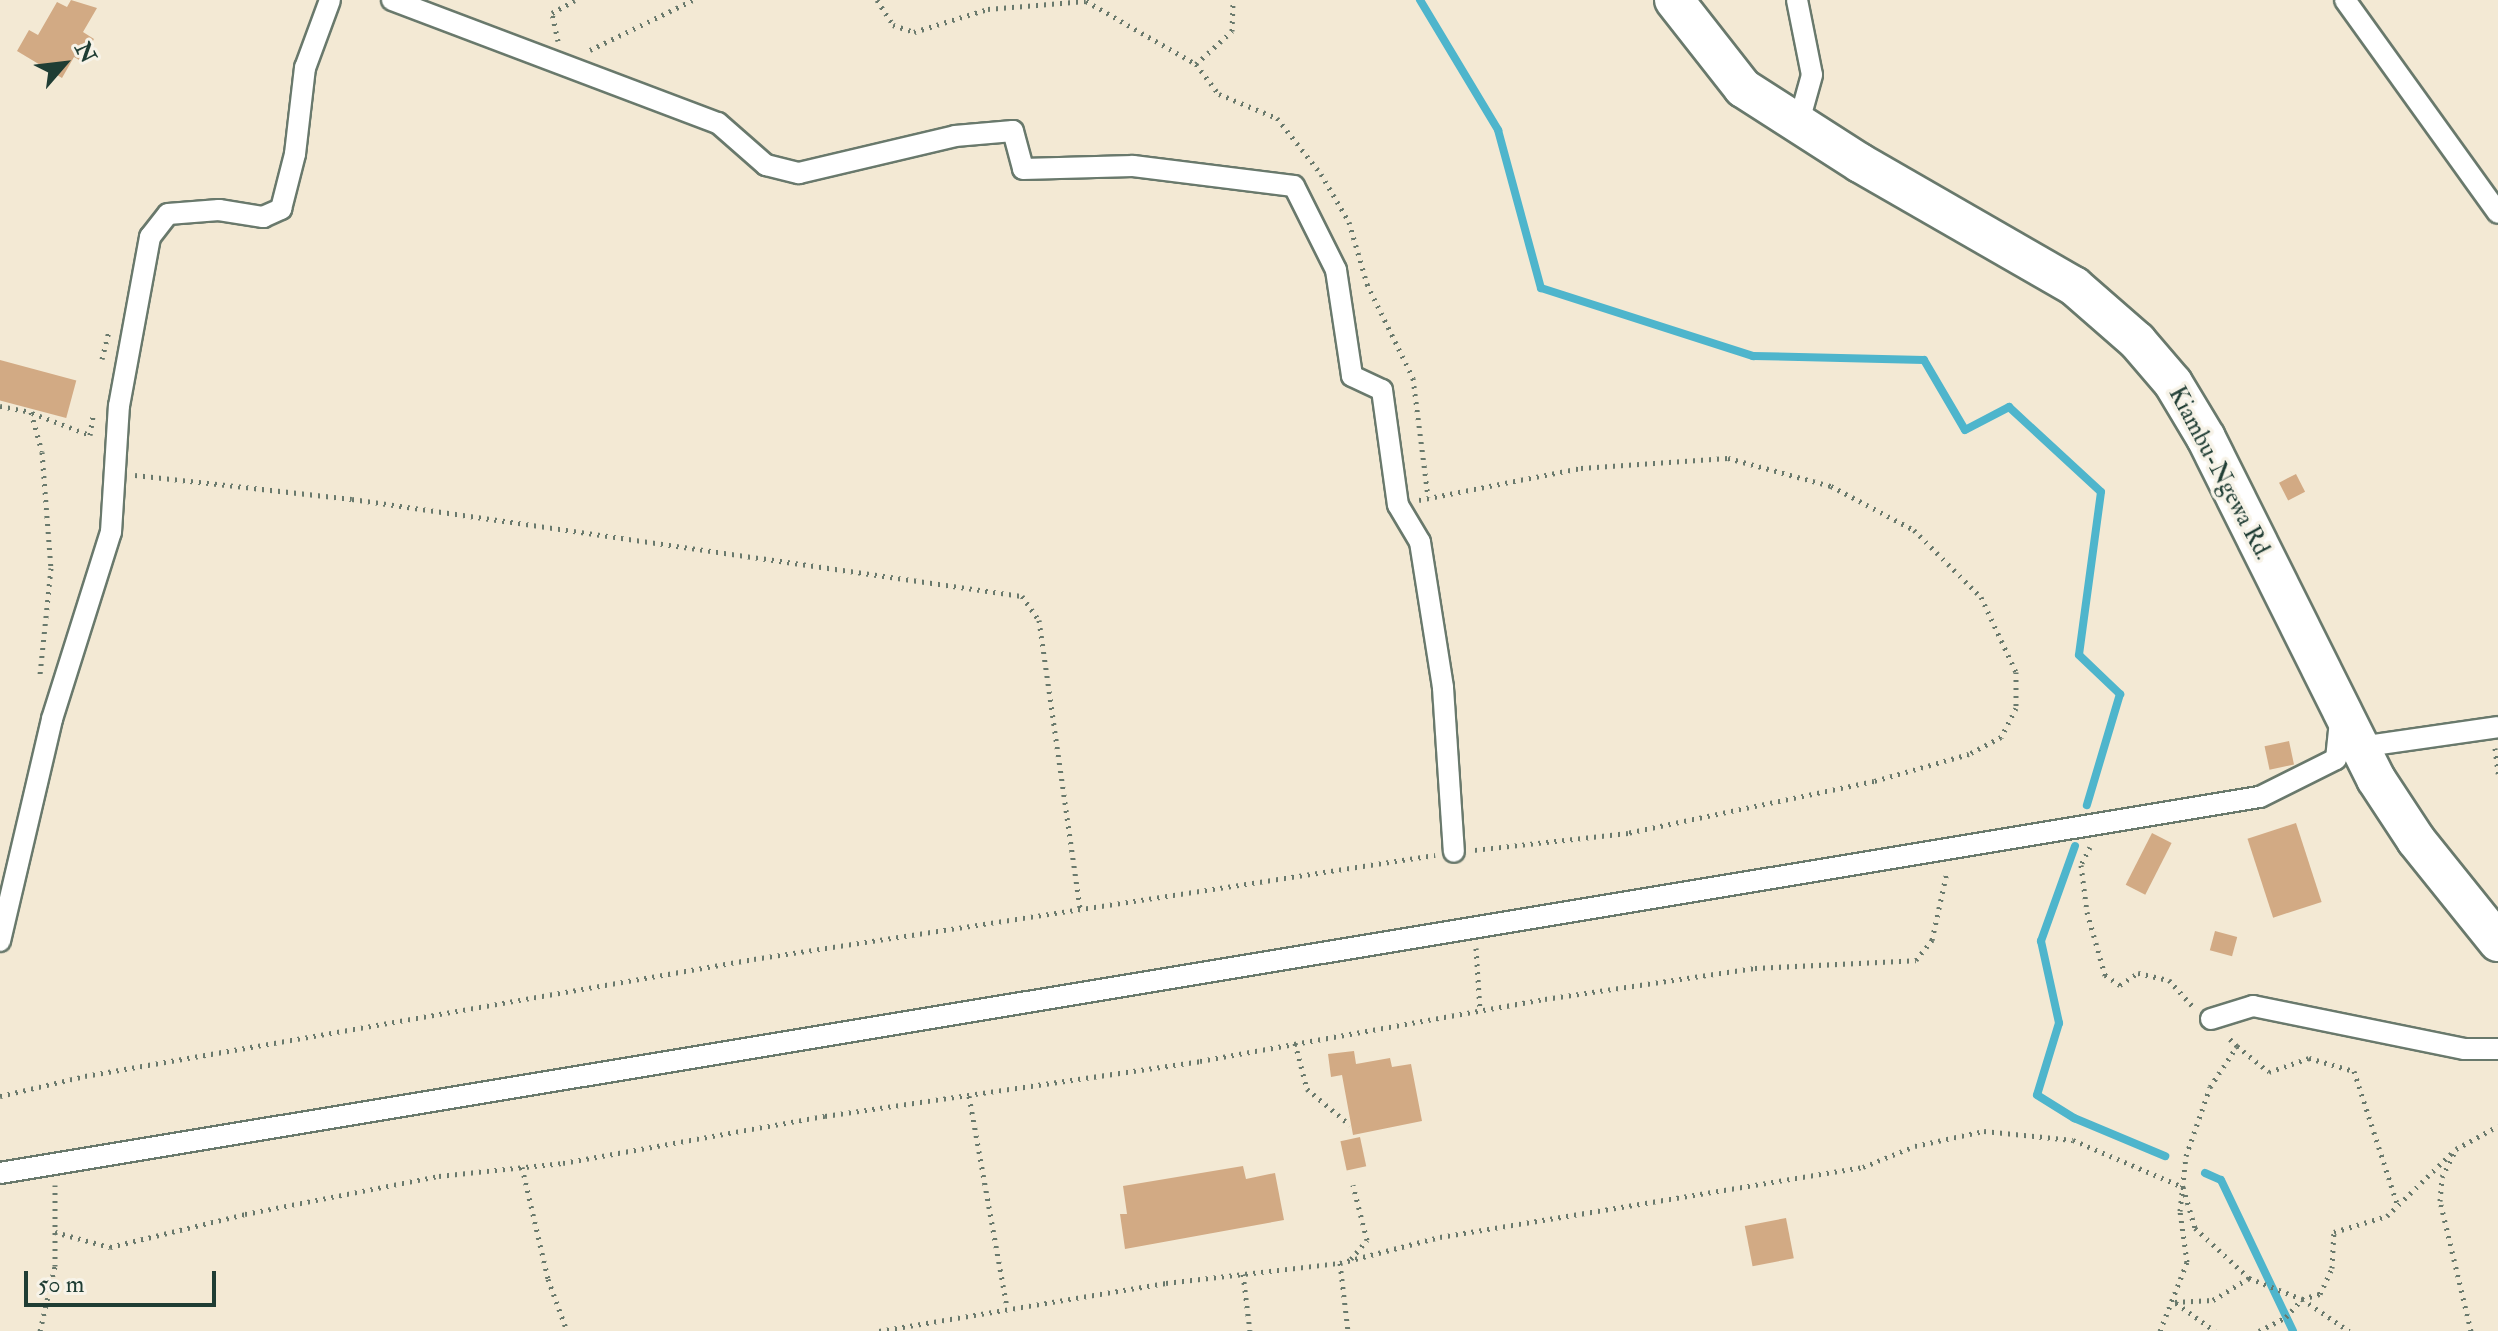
<!DOCTYPE html>
<html>
<head>
<meta charset="utf-8">
<style>
  body { margin:0 }
  #map { position:relative; width:2498px; height:1331px; overflow:hidden; background:#f3e9d4; font-family:"IM FELL Double Pica",serif }
  div>[style] { position:absolute }
  .stream>* { height:8px; margin:-4px; padding:0 4px; transform-origin:4px; border-radius:4px; background:#4eb5cc }
  .building>* { inset:0; background:#d2aa84; transform-origin:0 0 }
  .path>* { height:5px; margin-top:-2.5px; transform-origin:0; background:repeating-linear-gradient(90deg,#69796c 0 2px,transparent 0 8px) }
  .roads { filter:drop-shadow(2px 0 #69796c) drop-shadow(-2px 0 #69796c) drop-shadow(0 2px #69796c) drop-shadow(0 -2px #69796c) }
  .street>* { height:20px; margin:-10px; padding:0 10px; transform-origin:10px; border-radius:10px; background:#fff }
  .highway>* { height:38px; margin:-19px; padding:0 19px; transform-origin:19px; border-radius:19px; background:#fff }
  span { translate:-50% -50%; white-space:nowrap; text-align:center; line-height:1.15; -webkit-text-stroke:7px #f7f3e8; paint-order:stroke }
  .street-label { font-size:24px; color:#1f3d34 }
  .north { position:absolute; left:24px; top:24px; width:80px; height:80px; -webkit-text-stroke:6px #f7f3e8; paint-order:stroke; rotate:62deg; font-size:22px; font-weight:700; line-height:32px; text-align:center; color:#1f3d34 }
  .north::after { content:''; display:block; margin:auto; width:28px; height:36px; background:#1f3d34; clip-path:polygon(50% 0,100% 100%,50% 72%,0 100%) }
  .scale { position:absolute; left:24px; top:1271px; width:192px; height:36px; box-sizing:border-box; border:4px solid #1f3d34; border-top:0; padding-left:10px; font-size:24px; line-height:28px; white-space:nowrap; color:#1f3d34; -webkit-text-stroke:6px #f7f3e8; paint-order:stroke }
</style>
</head>
<body>
<div id="map">
  <div class="stream">
    <div style="left:1420px;top:0;width:152px;rotate:59deg"></div>
    <div style="left:1498px;top:130px;width:164px;rotate:74.8deg"></div>
    <div style="left:1541px;top:288px;width:223px;rotate:17.8deg"></div>
    <div style="left:1753px;top:356px;width:171px;rotate:1.3deg"></div>
    <div style="left:1924px;top:360px;width:81px;rotate:59.6deg"></div>
    <div style="left:1965px;top:430px;width:50px;rotate:-27.6deg"></div>
    <div style="left:2009px;top:407px;width:125px;rotate:42.7deg"></div>
    <div style="left:2101px;top:492px;width:164px;rotate:97.7deg"></div>
    <div style="left:2079px;top:655px;width:57px;rotate:43.6deg"></div>
    <div style="left:2120px;top:694px;width:116px;rotate:106.6deg"></div>
    <div style="left:2075px;top:846px;width:101px;rotate:109.7deg"></div>
    <div style="left:2041px;top:941px;width:84px;rotate:77.6deg"></div>
    <div style="left:2059px;top:1023px;width:75px;rotate:107deg"></div>
    <div style="left:2037px;top:1095px;width:44px;rotate:31.9deg"></div>
    <div style="left:2074px;top:1118px;width:99px;rotate:22.7deg"></div>
    <div style="left:2205px;top:1173px;width:17px;rotate:24deg"></div>
    <div style="left:2221px;top:1180px;width:167px;rotate:64.5deg"></div>
  </div>
  <div class="building">
    <div style="clip-path:polygon(71px 0,97px 8px,83px 32px,94px 39px,81px 61px,74px 57px,62px 78px,17px 51px,29px 30px,38px 35px,57px 2px,67px 7px)"></div>
    <div style="left:0;top:360px;width:79px;height:39px;rotate:15deg"></div>
    <div style="left:2296px;top:474px;width:20px;height:19px;rotate:63deg"></div>
    <div style="left:2289px;top:741px;width:24px;height:25px;rotate:78deg"></div>
    <div style="left:2296px;top:823px;width:83px;height:51px;rotate:72deg"></div>
    <div style="left:2152px;top:833px;width:22px;height:58px;rotate:27deg"></div>
    <div style="left:2215px;top:931px;width:23px;height:20px;rotate:15deg"></div>
    <div style="clip-path:polygon(1354px 1051px,1356px 1064px,1390px 1058px,1392px 1067px,1411px 1064px,1422px 1121px,1353px 1135px,1342px 1075px,1331px 1077px,1328px 1054px)"></div>
    <div style="left:1360px;top:1137px;width:30px;height:20px;rotate:78deg"></div>
    <div style="clip-path:polygon(1243px 1166px,1246px 1179px,1275px 1173px,1284px 1220px,1125px 1249px,1120px 1214px,1127px 1214px,1123px 1186px)"></div>
    <div style="left:1786px;top:1218px;width:41px;height:42px;rotate:79deg"></div>
  </div>
  <div class="path">
    <div style="left:877px;top:0;width:30px;rotate:57deg"></div>
    <div style="left:893px;top:25px;width:22px;rotate:18deg"></div>
    <div style="left:914px;top:32px;width:77px;rotate:-17.3deg"></div>
    <div style="left:988px;top:9px;width:98px;rotate:-4.7deg"></div>
    <div style="left:1086px;top:1px;width:127px;rotate:29.8deg"></div>
    <div style="left:1196px;top:64px;width:38px;rotate:53deg"></div>
    <div style="left:1219px;top:94px;width:63px;rotate:22.5deg"></div>
    <div style="left:1277px;top:118px;width:71px;rotate:51.8deg"></div>
    <div style="left:1321px;top:174px;width:56px;rotate:59.7deg"></div>
    <div style="left:1349px;top:222px;width:65px;rotate:73.8deg"></div>
    <div style="left:1367px;top:284px;width:105px;rotate:63.9deg"></div>
    <div style="left:1413px;top:378px;width:120px;rotate:82.8deg"></div>
    <div style="left:558px;top:41px;width:29px;rotate:-102deg"></div>
    <div style="left:552px;top:13px;width:26px;rotate:-29deg"></div>
    <div style="left:590px;top:50px;width:114px;rotate:-25.9deg"></div>
    <div style="left:1196px;top:64px;width:49px;rotate:-42.5deg"></div>
    <div style="left:1232px;top:31px;width:31px;rotate:-88deg"></div>
    <div style="left:102px;top:359px;width:30px;rotate:-76deg"></div>
    <div style="left:0;top:406px;width:32px;rotate:11deg"></div>
    <div style="left:31px;top:412px;width:41px;rotate:74.6deg"></div>
    <div style="left:42px;top:452px;width:116px;rotate:85.6deg"></div>
    <div style="left:51px;top:568px;width:108px;rotate:95.9deg"></div>
    <div style="left:32px;top:413px;width:62px;rotate:20.8deg"></div>
    <div style="left:90px;top:435px;width:19px;rotate:-81deg"></div>
    <div style="left:135px;top:475px;width:218px;rotate:6.3deg"></div>
    <div style="left:352px;top:499px;width:677px;rotate:8.24deg"></div>
    <div style="left:1022px;top:596px;width:29px;rotate:55deg"></div>
    <div style="left:1039px;top:620px;width:292px;rotate:81.9deg"></div>
    <div style="left:1419px;top:500px;width:165px;rotate:-11.2deg"></div>
    <div style="left:1581px;top:468px;width:147px;rotate:-3.9deg"></div>
    <div style="left:1728px;top:458px;width:107px;rotate:15.2deg"></div>
    <div style="left:1831px;top:486px;width:94px;rotate:27.9deg"></div>
    <div style="left:1914px;top:530px;width:95px;rotate:45deg"></div>
    <div style="left:1981px;top:597px;width:83px;rotate:65deg"></div>
    <div style="left:2016px;top:672px;width:36px;rotate:90deg"></div>
    <div style="left:2016px;top:708px;width:33px;rotate:117deg"></div>
    <div style="left:2001px;top:737px;width:36px;rotate:152deg"></div>
    <div style="left:1969px;top:754px;width:99px;rotate:164.1deg"></div>
    <div style="left:1874px;top:781px;width:251px;rotate:168.1deg"></div>
    <div style="left:1628px;top:833px;width:156px;rotate:173.7deg"></div>
    <div style="left:2495px;top:748px;width:26px;rotate:83deg"></div>
    <div style="left:2090px;top:847px;width:20px;rotate:117deg"></div>
    <div style="left:2081px;top:865px;width:47px;rotate:82.7deg"></div>
    <div style="left:2087px;top:912px;width:66px;rotate:74.1deg"></div>
    <div style="left:2105px;top:975px;width:18px;rotate:34deg"></div>
    <div style="left:2120px;top:985px;width:22px;rotate:-34deg"></div>
    <div style="left:2138px;top:973px;width:32px;rotate:13deg"></div>
    <div style="left:2169px;top:980px;width:38px;rotate:48deg"></div>
    <div style="left:1476px;top:948px;width:62px;rotate:86.3deg"></div>
    <div style="left:1295px;top:1043px;width:48px;rotate:75.4deg"></div>
    <div style="left:1307px;top:1089px;width:56px;rotate:39.9deg"></div>
    <div style="left:2237px;top:1046px;width:41px;rotate:39.1deg"></div>
    <div style="left:2269px;top:1072px;width:42px;rotate:-19.3deg"></div>
    <div style="left:2309px;top:1058px;width:47px;rotate:16.1deg"></div>
    <div style="left:2354px;top:1071px;width:139px;rotate:72deg"></div>
    <div style="left:0;top:1096px;width:87px;rotate:-13.2deg"></div>
    <div style="left:85px;top:1076px;width:679px;rotate:-9.92deg"></div>
    <div style="left:754px;top:959px;width:689px;rotate:-8.68deg"></div>
    <div style="left:969px;top:1096px;width:215px;rotate:79.8deg"></div>
    <div style="left:522px;top:1167px;width:115px;rotate:76.9deg"></div>
    <div style="left:548px;top:1279px;width:55px;rotate:69.9deg"></div>
    <div style="left:55px;top:1232px;width:57px;rotate:15.3deg"></div>
    <div style="left:110px;top:1247px;width:139px;rotate:-13.7deg"></div>
    <div style="left:245px;top:1214px;width:198px;rotate:-11.1deg"></div>
    <div style="left:439px;top:1176px;width:125px;rotate:-6deg"></div>
    <div style="left:563px;top:1163px;width:266px;rotate:-10.2deg"></div>
    <div style="left:825px;top:1116px;width:379px;rotate:-8.3deg"></div>
    <div style="left:1200px;top:1061px;width:351px;rotate:-10.2deg"></div>
    <div style="left:1545px;top:999px;width:212px;rotate:-8.4deg"></div>
    <div style="left:1755px;top:968px;width:161px;rotate:-2.8deg"></div>
    <div style="left:1916px;top:960px;width:26px;rotate:-51deg"></div>
    <div style="left:1932px;top:940px;width:70px;rotate:-77.6deg"></div>
    <div style="left:1351px;top:1259px;width:25px;rotate:-50deg"></div>
    <div style="left:1367px;top:1240px;width:57px;rotate:-104.3deg"></div>
    <div style="left:1340px;top:1263px;width:103px;rotate:-14.6deg"></div>
    <div style="left:1440px;top:1237px;width:429px;rotate:-9.4deg"></div>
    <div style="left:1863px;top:1167px;width:56px;rotate:-22deg"></div>
    <div style="left:1915px;top:1146px;width:71px;rotate:-12.3deg"></div>
    <div style="left:1984px;top:1131px;width:89px;rotate:5.8deg"></div>
    <div style="left:2073px;top:1140px;width:120px;rotate:23.1deg"></div>
    <div style="left:2183px;top:1187px;width:43px;rotate:73.7deg"></div>
    <div style="left:2195px;top:1228px;width:74px;rotate:42.8deg"></div>
    <div style="left:2249px;top:1278px;width:57px;rotate:21.6deg"></div>
    <div style="left:2302px;top:1299px;width:57px;rotate:34.2deg"></div>
    <div style="left:1243px;top:1274px;width:57px;rotate:83deg"></div>
    <div style="left:2175px;top:1302px;width:38px;rotate:-3deg"></div>
    <div style="left:2213px;top:1300px;width:42px;rotate:-31.4deg"></div>
    <div style="left:2176px;top:1303px;width:48px;rotate:35.7deg"></div>
    <div style="left:40px;top:1331px;width:67px;rotate:-77deg"></div>
    <div style="left:55px;top:1266px;width:81px;rotate:-90deg"></div>
    <div style="left:879px;top:1331px;width:291px;rotate:-9.5deg"></div>
    <div style="left:1166px;top:1283px;width:175px;rotate:-6.6deg"></div>
    <div style="left:1340px;top:1263px;width:68px;rotate:83.3deg"></div>
    <div style="left:2160px;top:1331px;width:74px;rotate:-68.6deg"></div>
    <div style="left:2187px;top:1262px;width:51px;rotate:-97.8deg"></div>
    <div style="left:2180px;top:1211px;width:55px;rotate:-83.8deg"></div>
    <div style="left:2186px;top:1156px;width:73px;rotate:-70.8deg"></div>
    <div style="left:2210px;top:1087px;width:49px;rotate:-56.6deg"></div>
    <div style="left:2237px;top:1046px;width:16px;rotate:-135deg"></div>
    <div style="left:2259px;top:1331px;width:30px;rotate:-27deg"></div>
    <div style="left:2286px;top:1317px;width:24px;rotate:-48deg"></div>
    <div style="left:2302px;top:1299px;width:19px;rotate:-16deg"></div>
    <div style="left:2320px;top:1294px;width:29px;rotate:-65deg"></div>
    <div style="left:2332px;top:1268px;width:36px;rotate:-87deg"></div>
    <div style="left:2334px;top:1232px;width:55px;rotate:-16.8deg"></div>
    <div style="left:2387px;top:1216px;width:96px;rotate:-44.2deg"></div>
    <div style="left:2471px;top:1331px;width:134px;rotate:-103.4deg"></div>
    <div style="left:2440px;top:1201px;width:24px;rotate:-85deg"></div>
    <div style="left:2442px;top:1177px;width:31px;rotate:-63deg"></div>
    <div style="left:2456px;top:1149px;width:48px;rotate:-28.7deg"></div>
  </div>
  <div class="roads">
    <div class="street">
      <div style="left:392px;top:0;width:348px;rotate:20.7deg"></div>
      <div style="left:718px;top:123px;width:64px;rotate:41.2deg"></div>
      <div style="left:766px;top:165px;width:34px;rotate:14deg"></div>
      <div style="left:799px;top:173px;width:160px;rotate:-13.3deg"></div>
      <div style="left:955px;top:136px;width:58px;rotate:-4.9deg"></div>
      <div style="left:1013px;top:131px;width:39px;rotate:75deg"></div>
      <div style="left:1023px;top:169px;width:110px;rotate:-1.6deg"></div>
      <div style="left:1133px;top:166px;width:162px;rotate:7.1deg"></div>
      <div style="left:1294px;top:186px;width:94px;rotate:63.4deg"></div>
      <div style="left:1336px;top:270px;width:107px;rotate:81.4deg"></div>
      <div style="left:1352px;top:376px;width:33px;rotate:25deg"></div>
      <div style="left:1382px;top:390px;width:116px;rotate:82.1deg"></div>
      <div style="left:1398px;top:505px;width:43px;rotate:59.3deg"></div>
      <div style="left:1420px;top:542px;width:148px;rotate:81deg"></div>
      <div style="left:1443px;top:688px;width:164px;rotate:86.2deg"></div>
      <div style="left:1797px;top:0;width:76px;rotate:78.7deg"></div>
      <div style="left:1812px;top:75px;width:52px;rotate:105.6deg"></div>
      <div style="left:2345px;top:0;width:262px;rotate:54.3deg"></div>
      <div style="left:2360px;top:747px;width:139px;rotate:-8.2deg"></div>
      <div style="left:0;top:941px;width:228px;rotate:-76.8deg"></div>
      <div style="left:52px;top:719px;width:196px;rotate:-72.5deg"></div>
      <div style="left:111px;top:532px;width:126px;rotate:-86.4deg"></div>
      <div style="left:119px;top:406px;width:172px;rotate:-79.6deg"></div>
      <div style="left:150px;top:237px;width:29px;rotate:-52deg"></div>
      <div style="left:168px;top:214px;width:51px;rotate:-4.5deg"></div>
      <div style="left:219px;top:210px;width:45px;rotate:9deg"></div>
      <div style="left:263px;top:217px;width:20px;rotate:-24deg"></div>
      <div style="left:281px;top:209px;width:57px;rotate:-75.7deg"></div>
      <div style="left:295px;top:154px;width:87px;rotate:-83.4deg"></div>
      <div style="left:305px;top:68px;width:72px;rotate:-69.8deg"></div>
      <div style="left:2211px;top:1019px;width:44px;rotate:-17.2deg"></div>
      <div style="left:2253px;top:1006px;width:215px;rotate:11.5deg"></div>
      <div style="left:2464px;top:1049px;width:34px"></div>
      <div style="left:0;top:1173px;width:2291px;rotate:-9.45deg"></div>
      <div style="left:2260px;top:797px;width:85px;rotate:-26.6deg"></div>
      <div style="left:2336px;top:759px;width:37px;rotate:-84deg"></div>
    </div>
    <div class="highway">
      <div style="left:1674px;top:0;width:112px;rotate:51.9deg"></div>
      <div style="left:1743px;top:88px;width:139px;rotate:32.7deg"></div>
      <div style="left:1860px;top:163px;width:247px;rotate:29.9deg"></div>
      <div style="left:2074px;top:286px;width:84px;rotate:41.1deg"></div>
      <div style="left:2137px;top:341px;width:55px;rotate:49.4deg"></div>
      <div style="left:2173px;top:383px;width:64px;rotate:59deg"></div>
      <div style="left:2206px;top:438px;width:381px;rotate:63.5deg"></div>
      <div style="left:2376px;top:779px;width:73px;rotate:56.7deg"></div>
      <div style="left:2416px;top:840px;width:131px;rotate:51.2deg"></div>
    </div>
  </div>
  <div class="street-label">
    <span style="left:2220px;top:473px;rotate:62deg">Kiambu-Ngewa Rd.</span>
  </div>
  <div class="north">N</div>
  <div class="scale">50 m</div>
</div>
</body>
</html>
